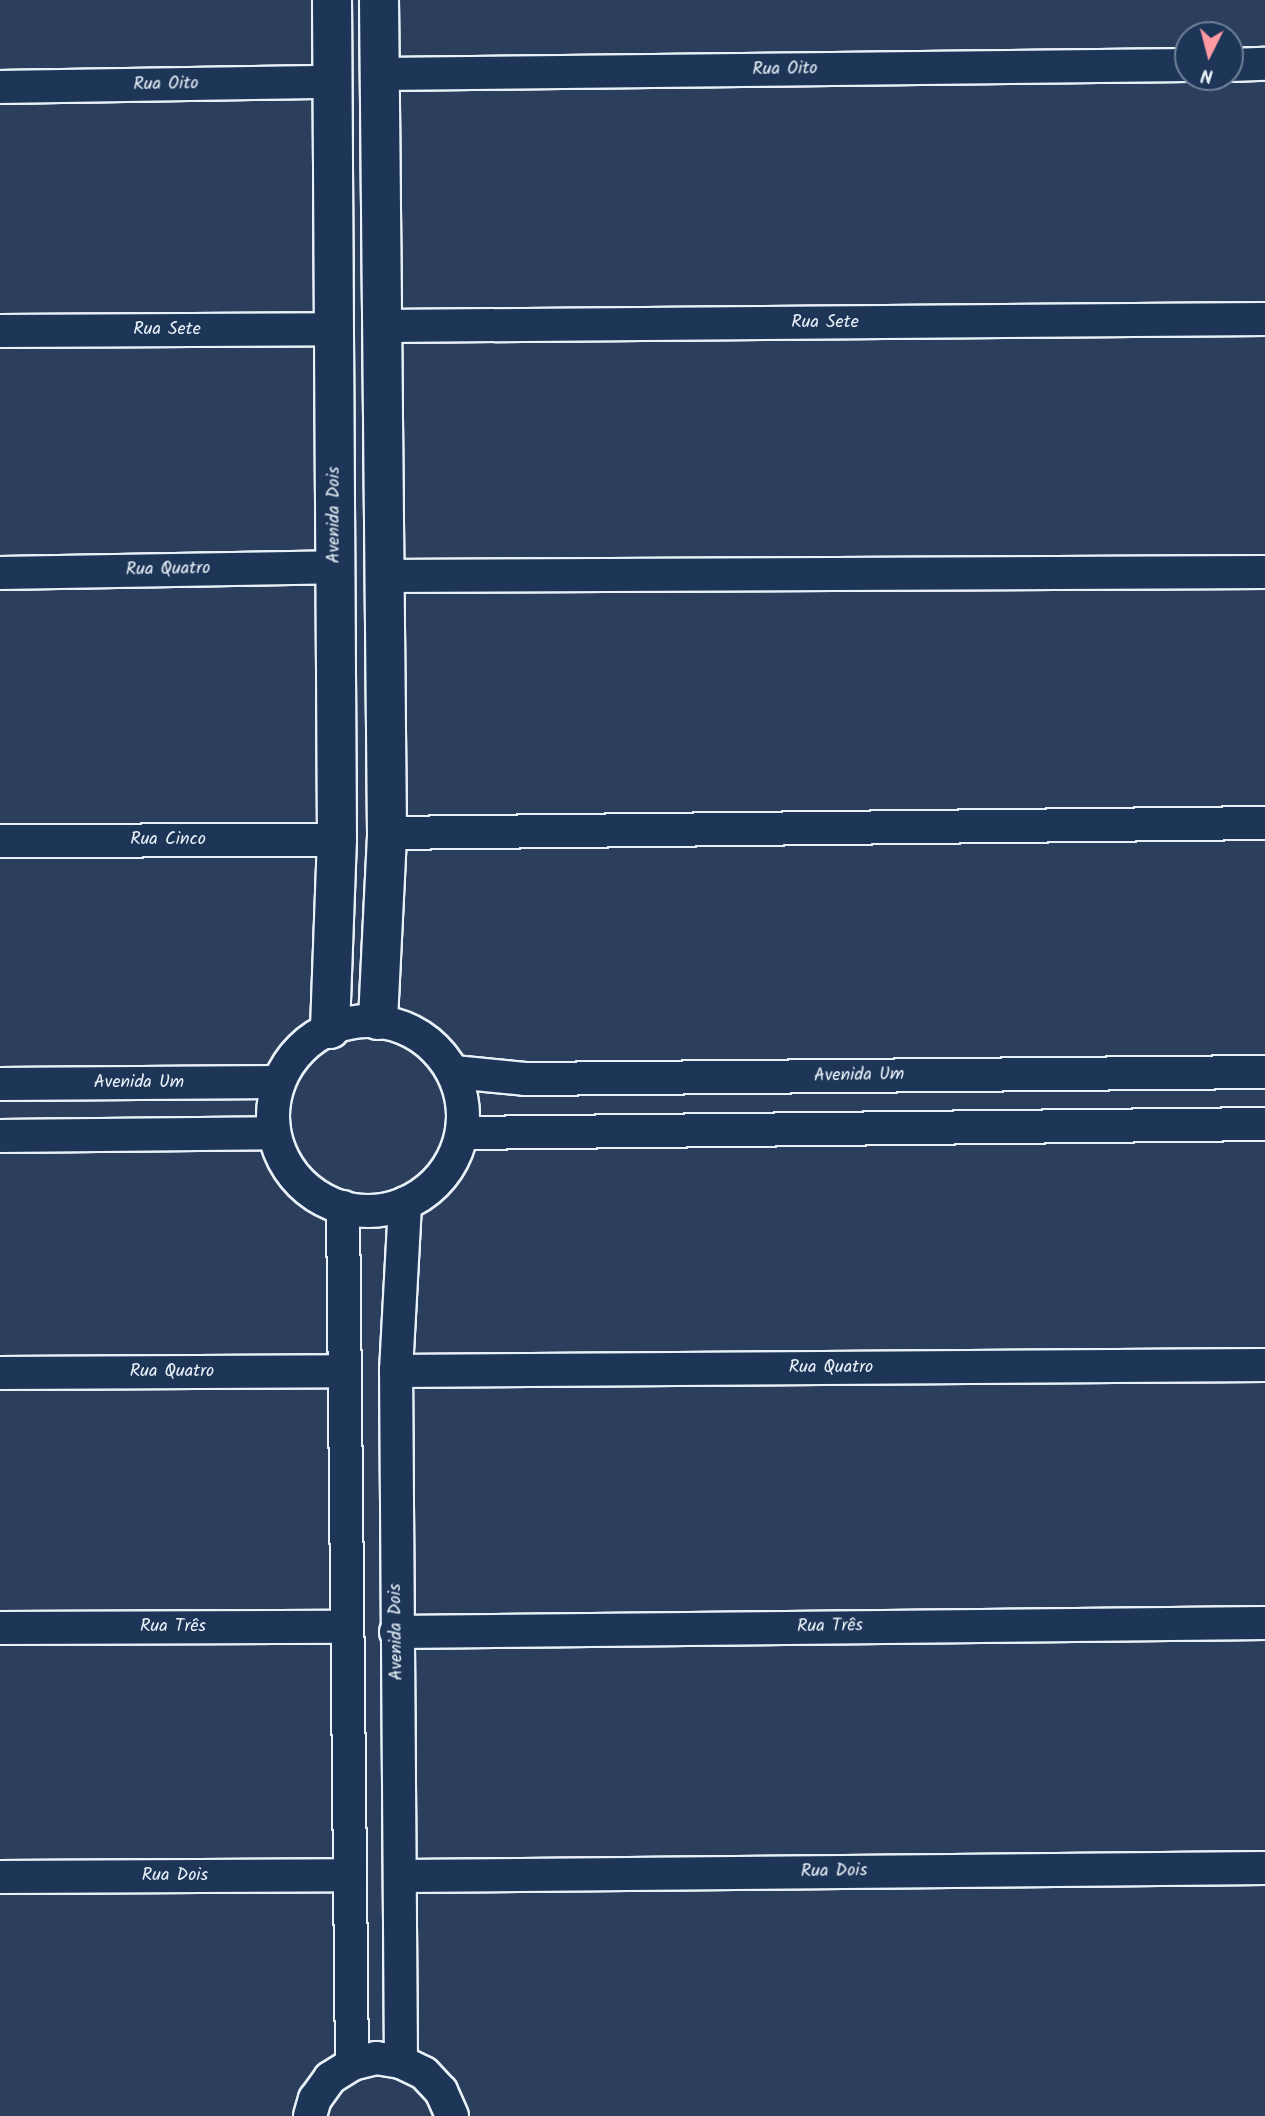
<!DOCTYPE html>
<html>
<head>
<meta charset="utf-8">
<style>
  body { margin:0 }
  #map { position:relative; width:1265px; height:2116px; overflow:hidden; background:#2b3e5c; font-family:Kalam,sans-serif }
  div>[style] { position:absolute }
  .roads { filter:drop-shadow(2px 0 #e8f1f8) drop-shadow(-2px 0 #e8f1f8) drop-shadow(0 2px #e8f1f8) drop-shadow(0 -2px #e8f1f8) }
  .minor>* { height:32px; margin:-16px; padding:0 16px; transform-origin:16px; border-radius:16px; background:#1d3557 }
  .minor>.ring { margin:-16px; padding:0; box-sizing:content-box; background:none; border:32px solid #1d3557; border-radius:50% }
  .tertiary>* { height:38px; margin:-19px; padding:0 19px; transform-origin:19px; border-radius:19px; background:#1d3557 }
  span { translate:-50% -50%; white-space:nowrap; text-align:center; line-height:1.15; -webkit-text-stroke:5px #1d3557; paint-order:stroke }
  .street-label { font-size:18px; color:#e8f1f8 }
  .north { position:absolute; left:1174px; top:21px; width:70px; height:70px; box-sizing:border-box; background:#1d3557; border:2px solid #6e8097; border-radius:50%; rotate:186deg; font-size:19px; font-weight:700; line-height:28px; text-align:center; color:#e8f1f8 }
  .north::after { content:''; display:block; margin:auto; width:24px; height:32px; background:#ff9aa2; clip-path:polygon(50% 0,100% 100%,50% 72%,0 100%) }
</style>
</head>
<body>
<div id="map">
  <div class="roads">
    <div class="minor">
      <div style="left:1230px;top:65px;width:35px;rotate:-2deg"></div>
      <div style="left:382px;top:74px;width:806px;rotate:-0.64deg"></div>
      <div style="left:0;top:87px;width:332px;rotate:-0.9deg"></div>
      <div style="left:385px;top:326px;width:880px;rotate:-0.46deg"></div>
      <div style="left:0;top:331px;width:334px;rotate:-0.3deg"></div>
      <div style="left:0;top:573px;width:335px;rotate:-1deg"></div>
      <div style="left:383px;top:576px;width:882px;rotate:-0.26deg"></div>
      <div style="left:387px;top:833px;width:878px;rotate:-0.65deg"></div>
      <div style="left:0;top:841px;width:337px;rotate:-0.2deg"></div>
      <div class="ring" style="left:273px;top:1021px;width:158px;height:158px"></div>
      <div style="left:454px;top:1072px;width:71px;rotate:5.6deg"></div>
      <div style="left:525px;top:1079px;width:740px;rotate:-0.54deg"></div>
      <div style="left:0;top:1084px;width:278px;rotate:-0.4deg"></div>
      <div style="left:462px;top:1133px;width:803px;rotate:-0.64deg"></div>
      <div style="left:0;top:1136px;width:273px;rotate:-0.6deg"></div>
      <div style="left:343px;top:1207px;width:857px;rotate:89.4deg"></div>
      <div style="left:396px;top:1371px;width:869px;rotate:-0.4deg"></div>
      <div style="left:0;top:1373px;width:345px;rotate:-0.3deg"></div>
      <div style="left:0;top:1628px;width:347px;rotate:-0.2deg"></div>
      <div style="left:396px;top:1632px;width:869px;rotate:-0.59deg"></div>
      <div style="left:402px;top:1876px;width:863px;rotate:-0.53deg"></div>
      <div style="left:0;top:1877px;width:350px;rotate:-0.3deg"></div>
      <div style="left:401px;top:2062px;width:691px;rotate:-90.41deg"></div>
      <div style="left:396px;top:1371px;width:168px;rotate:-86.9deg"></div>
      <div style="left:310px;top:2116px;width:18px;rotate:-74deg"></div>
      <div style="left:315px;top:2099px;width:26px;rotate:-54deg"></div>
      <div style="left:330px;top:2078px;width:26px;rotate:-32deg"></div>
      <div style="left:352px;top:2064px;width:25px;rotate:-14deg"></div>
      <div style="left:376px;top:2058px;width:25px;rotate:9deg"></div>
      <div style="left:401px;top:2062px;width:25px;rotate:26deg"></div>
      <div style="left:424px;top:2073px;width:25px;rotate:47deg"></div>
      <div style="left:441px;top:2091px;width:27px;rotate:66deg"></div>
    </div>
    <div class="tertiary">
      <div style="left:378px;top:1020px;width:187px;rotate:-87.2deg"></div>
      <div style="left:387px;top:833px;width:833px;rotate:-90.55deg"></div>
      <div style="left:330px;top:1029px;width:189px;rotate:-87.9deg"></div>
      <div style="left:337px;top:840px;width:840px;rotate:-90.34deg"></div>
    </div>
  </div>
  <div class="street-label">
    <span style="left:785px;top:70px;rotate:-1deg">Rua Oito</span>
    <span style="left:166px;top:85px;rotate:-1deg">Rua Oito</span>
    <span style="left:825px;top:323px">Rua Sete</span>
    <span style="left:167px;top:330px">Rua Sete</span>
    <span style="left:335px;top:515px;rotate:-90deg">Avenida Dois</span>
    <span style="left:168px;top:570px;rotate:-1deg">Rua Quatro</span>
    <span style="left:168px;top:840px">Rua Cinco</span>
    <span style="left:859px;top:1076px;rotate:-1deg">Avenida Um</span>
    <span style="left:139px;top:1083px">Avenida Um</span>
    <span style="left:831px;top:1368px">Rua Quatro</span>
    <span style="left:172px;top:1372px">Rua Quatro</span>
    <span style="left:173px;top:1627px">Rua Três</span>
    <span style="left:830px;top:1627px;rotate:-1deg">Rua Três</span>
    <span style="left:397px;top:1632px;rotate:-91deg">Avenida Dois</span>
    <span style="left:834px;top:1872px;rotate:-1deg">Rua Dois</span>
    <span style="left:175px;top:1876px">Rua Dois</span>
  </div>
  <div class="north">N</div>
</div>
</body>
</html>
